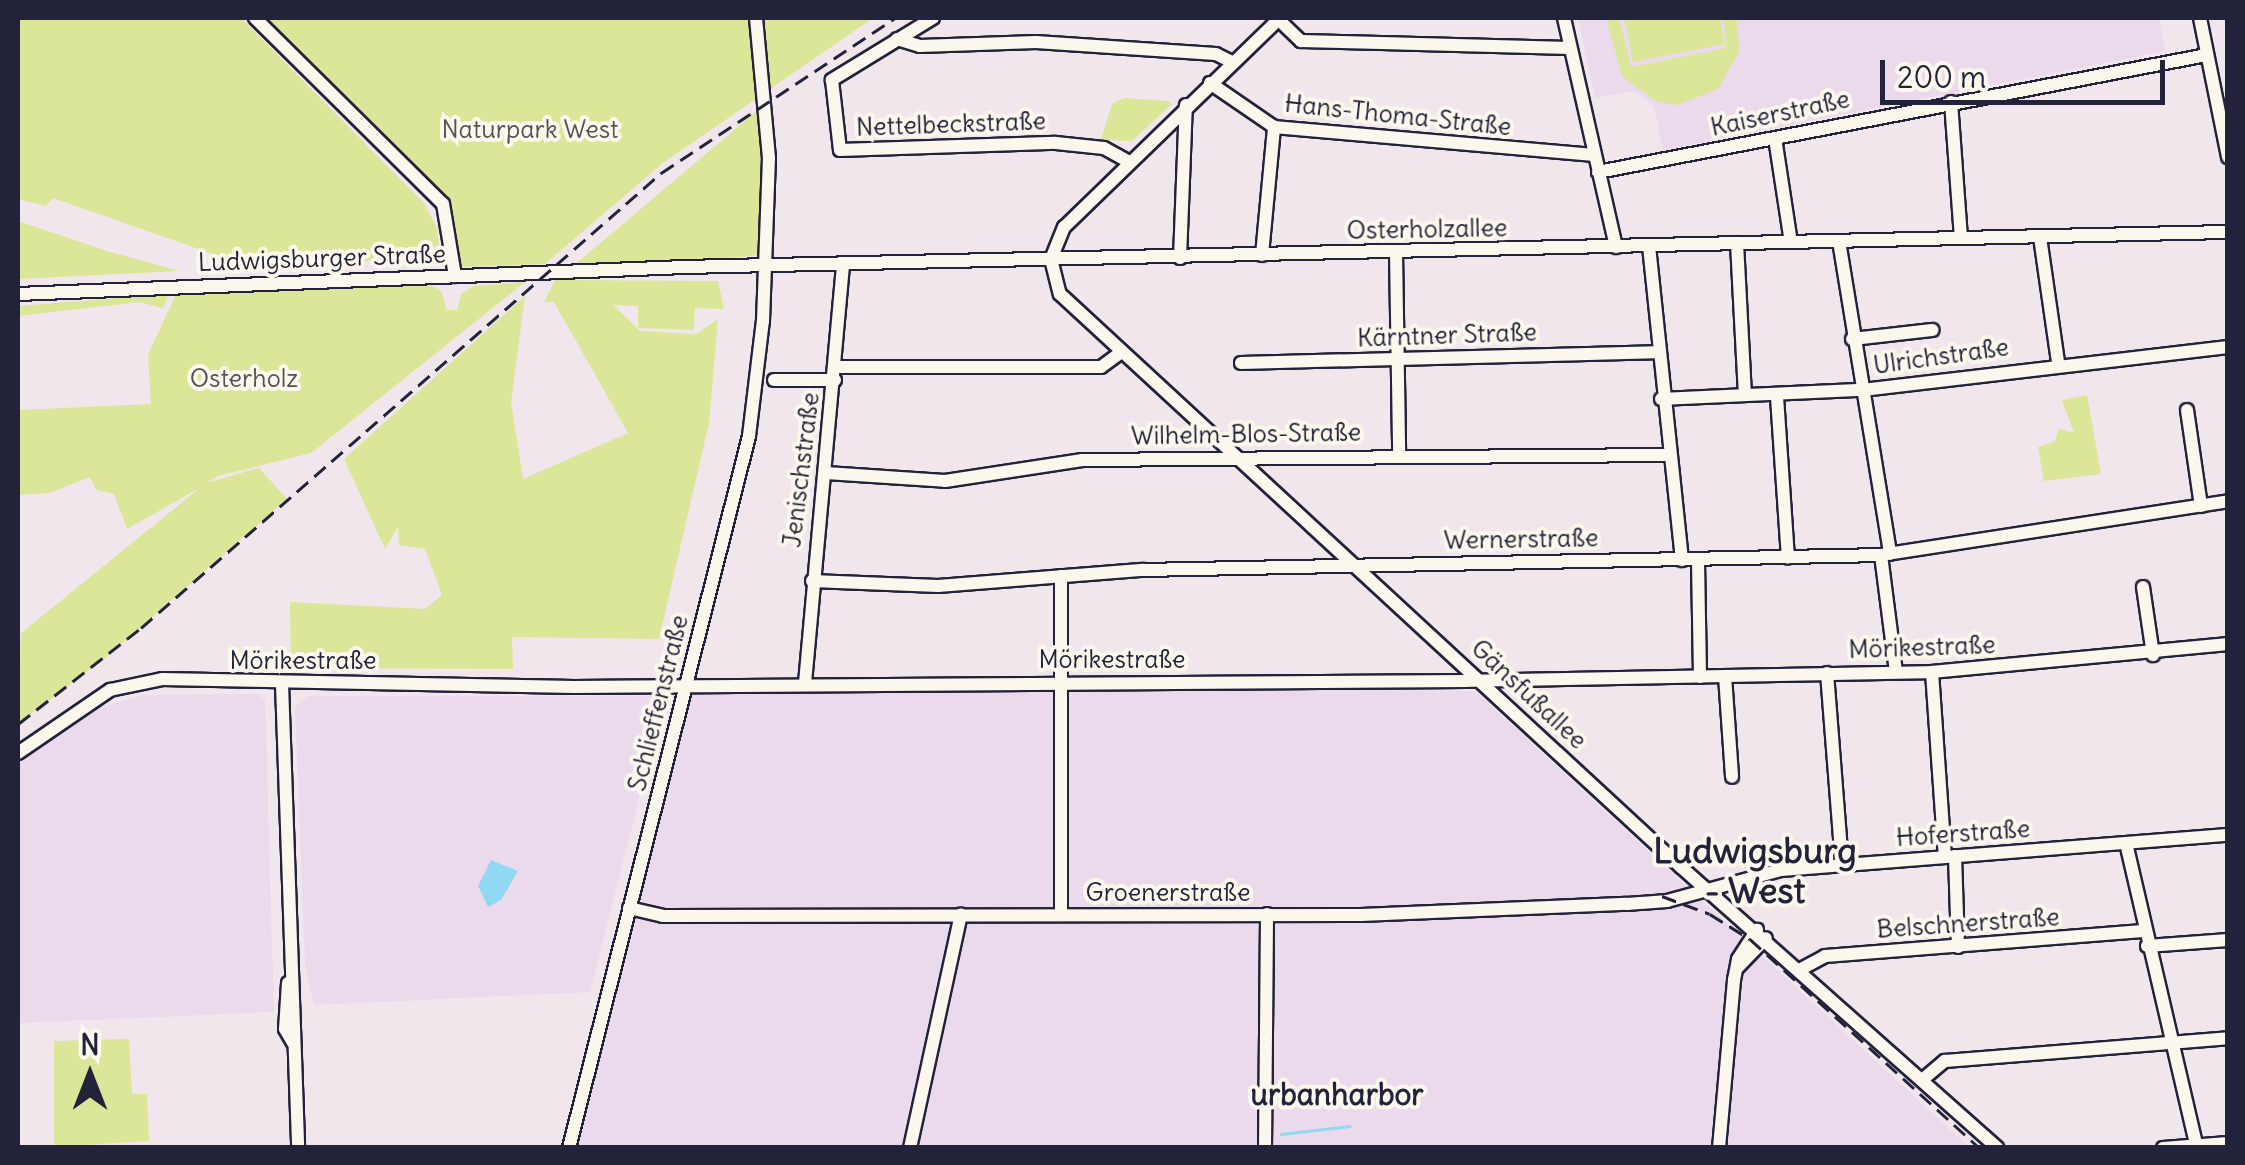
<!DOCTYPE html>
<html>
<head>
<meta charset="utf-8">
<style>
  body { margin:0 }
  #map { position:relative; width:2245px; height:1165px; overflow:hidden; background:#f1e6ec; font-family:Delius,sans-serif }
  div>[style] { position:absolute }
  .built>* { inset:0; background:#eadaec }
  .green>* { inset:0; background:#dbe698 }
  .water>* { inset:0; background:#91d8f3 }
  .stream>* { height:2.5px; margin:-1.25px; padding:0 1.25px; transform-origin:1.25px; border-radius:1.25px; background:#91d8f3 }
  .roads { filter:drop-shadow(2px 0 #22223b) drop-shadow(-2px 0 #22223b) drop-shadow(0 2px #22223b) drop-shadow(0 -2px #22223b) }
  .minor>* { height:12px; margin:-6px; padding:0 6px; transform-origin:6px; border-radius:6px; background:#fbf7ec }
  .rail>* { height:2.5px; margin-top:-1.25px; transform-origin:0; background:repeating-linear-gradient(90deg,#22223b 0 15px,transparent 0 23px) }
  span { translate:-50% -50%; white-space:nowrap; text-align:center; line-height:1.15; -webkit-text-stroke:8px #fbf7ec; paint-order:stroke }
  .street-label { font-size:25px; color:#22223b }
  .park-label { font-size:25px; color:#505352 }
  .quarter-label { font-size:30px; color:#22223b; font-weight:700 }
  .district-label { font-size:35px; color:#22223b; font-weight:700 }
  .frame { position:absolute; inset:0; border:20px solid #22223b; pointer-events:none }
  .north { position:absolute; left:40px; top:1025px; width:100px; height:100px; -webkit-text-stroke:8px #fbf7ec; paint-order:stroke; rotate:0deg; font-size:28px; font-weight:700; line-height:40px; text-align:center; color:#22223b }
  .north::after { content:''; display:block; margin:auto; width:35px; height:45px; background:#22223b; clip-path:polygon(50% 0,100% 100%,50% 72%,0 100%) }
  .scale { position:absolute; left:1880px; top:60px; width:285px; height:45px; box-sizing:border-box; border:5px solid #22223b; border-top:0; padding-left:12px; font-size:30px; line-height:35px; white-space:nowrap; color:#22223b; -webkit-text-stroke:8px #fbf7ec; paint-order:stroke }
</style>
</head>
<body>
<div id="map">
  <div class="built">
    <div style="clip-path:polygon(1578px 18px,2159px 18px,2165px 51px,1663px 150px,1654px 106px,1634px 91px,1595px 98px)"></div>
    <div style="clip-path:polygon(697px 686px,1475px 691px,1969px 1147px,569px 1148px,680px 702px)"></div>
    <div style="clip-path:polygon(257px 694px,265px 700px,274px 1012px,18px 1023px,18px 763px,101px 707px,143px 695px)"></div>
    <div style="clip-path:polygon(309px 696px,654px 696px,659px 720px,590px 992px,314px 1005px,305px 965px,295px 707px)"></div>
  </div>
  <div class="green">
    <div style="clip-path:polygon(18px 18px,241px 18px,424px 203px,437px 228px,439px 252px,421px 259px,283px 265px,279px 254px,268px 254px,263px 265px,247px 266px,53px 198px,46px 206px,18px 199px)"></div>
    <div style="clip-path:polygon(261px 18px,873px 18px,663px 163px,545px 264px,458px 267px,450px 220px)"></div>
    <div style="clip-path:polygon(1606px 18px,1619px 18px,1631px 67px,1726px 48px,1724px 18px,1737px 18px,1739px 52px,1718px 89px,1678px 105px,1656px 102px,1622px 76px)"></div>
    <div style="clip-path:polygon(1624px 18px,1720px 18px,1725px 44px,1633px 62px)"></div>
    <div style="clip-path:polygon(1124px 98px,1168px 101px,1172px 104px,1132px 141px,1101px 140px,1112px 104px)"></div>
    <div style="clip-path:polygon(765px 104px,759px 255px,565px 273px)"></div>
    <div style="clip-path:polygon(18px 221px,107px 251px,179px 271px,18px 279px)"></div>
    <div style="clip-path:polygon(555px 280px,718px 281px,724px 309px,695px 308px,694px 330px,638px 328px,638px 306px,613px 305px,640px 331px,696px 334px,718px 319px,709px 423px,659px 639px,512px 637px,513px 669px,291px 668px,290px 602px,425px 609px,442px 595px,425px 549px,399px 545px,398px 527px,385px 549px,344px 459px,525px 296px,511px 402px,523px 479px,628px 433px,554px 302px,544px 302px)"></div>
    <div style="clip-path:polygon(525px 282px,311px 453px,218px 476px,206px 483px,259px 468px,287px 499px,110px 654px,18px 724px,21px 633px,201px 487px,127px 529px,114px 494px,96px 490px,90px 477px,49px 493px,18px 495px,18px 410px,151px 404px,148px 355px,177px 292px,430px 285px,441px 291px,447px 310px,457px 310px,461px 294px,473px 286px)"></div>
    <div style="clip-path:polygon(169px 294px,163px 308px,139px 302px,18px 316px,18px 306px)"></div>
    <div style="clip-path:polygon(2087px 395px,2101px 474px,2044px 481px,2038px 447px,2055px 441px,2059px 429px,2074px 433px,2062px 400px)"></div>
    <div style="clip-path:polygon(129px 1039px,132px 1094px,147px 1094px,149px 1141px,54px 1147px,54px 1041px)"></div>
  </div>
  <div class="water">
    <div style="clip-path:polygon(491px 860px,518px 871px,501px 900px,488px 907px,478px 886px)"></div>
  </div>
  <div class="stream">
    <div style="left:1281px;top:1134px;width:69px;rotate:-6.6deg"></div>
  </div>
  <div class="roads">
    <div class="minor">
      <div style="left:255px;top:18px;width:264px;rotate:44.7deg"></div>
      <div style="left:443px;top:204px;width:73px;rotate:80.5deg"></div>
      <div style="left:933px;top:18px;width:119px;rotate:148.5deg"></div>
      <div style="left:832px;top:80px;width:70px;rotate:83.5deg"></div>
      <div style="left:840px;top:150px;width:216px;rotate:-1.9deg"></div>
      <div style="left:1056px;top:143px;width:48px;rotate:5.9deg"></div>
      <div style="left:1104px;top:148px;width:29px;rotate:29deg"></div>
      <div style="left:1280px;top:18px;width:301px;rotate:135.9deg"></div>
      <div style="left:1064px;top:227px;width:35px;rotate:112deg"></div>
      <div style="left:1051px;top:259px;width:36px;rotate:76deg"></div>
      <div style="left:1060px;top:294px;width:845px;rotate:42.7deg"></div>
      <div style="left:1681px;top:867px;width:423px;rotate:41.6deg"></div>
      <div style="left:1564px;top:18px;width:235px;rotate:77.2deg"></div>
      <div style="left:2200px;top:18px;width:142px;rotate:78.6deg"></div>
      <div style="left:1278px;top:19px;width:32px;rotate:44deg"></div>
      <div style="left:1301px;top:41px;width:269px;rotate:1.5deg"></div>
      <div style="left:897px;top:39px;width:24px;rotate:17deg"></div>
      <div style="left:920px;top:46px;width:116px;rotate:-2deg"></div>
      <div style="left:1036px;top:42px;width:180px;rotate:3.8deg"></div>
      <div style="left:1216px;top:54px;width:18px;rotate:27deg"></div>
      <div style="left:1210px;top:83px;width:78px;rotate:34.5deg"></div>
      <div style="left:1274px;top:127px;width:321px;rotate:5deg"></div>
      <div style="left:1951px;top:102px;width:136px;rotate:85.8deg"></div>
      <div style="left:1775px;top:138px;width:105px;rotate:81.3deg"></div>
      <div style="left:1598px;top:172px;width:620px;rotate:-10.88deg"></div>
      <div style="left:2040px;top:237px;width:126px;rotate:81.8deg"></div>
      <div style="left:1839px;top:241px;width:317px;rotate:80.7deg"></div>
      <div style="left:1737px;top:243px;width:151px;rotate:87deg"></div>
      <div style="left:1649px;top:246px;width:316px;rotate:84deg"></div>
      <div style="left:1396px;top:252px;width:202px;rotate:89.1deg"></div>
      <div style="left:1262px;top:255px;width:129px;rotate:-84.6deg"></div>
      <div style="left:1180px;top:258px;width:153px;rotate:-87.8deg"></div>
      <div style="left:18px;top:294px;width:667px;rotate:-2.32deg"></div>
      <div style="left:684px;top:267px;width:1544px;rotate:-1.3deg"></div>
      <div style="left:1852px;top:339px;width:81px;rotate:-6.4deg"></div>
      <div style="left:1241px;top:363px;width:414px;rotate:-1.5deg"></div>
      <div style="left:836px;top:367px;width:265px"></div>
      <div style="left:1101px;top:367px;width:26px;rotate:-36deg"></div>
      <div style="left:774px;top:380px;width:61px"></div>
      <div style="left:1777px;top:397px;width:161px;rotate:86.1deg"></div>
      <div style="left:1661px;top:399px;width:201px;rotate:-2.6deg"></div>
      <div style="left:1862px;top:390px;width:369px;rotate:-6.7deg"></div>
      <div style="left:2187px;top:410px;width:97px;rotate:81.7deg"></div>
      <div style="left:826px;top:473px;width:119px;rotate:3.8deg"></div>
      <div style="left:945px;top:481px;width:139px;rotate:-8.7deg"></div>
      <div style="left:1082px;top:460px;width:586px;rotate:-0.49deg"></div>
      <div style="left:1881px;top:555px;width:118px;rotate:82.7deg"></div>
      <div style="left:1698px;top:561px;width:116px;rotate:89deg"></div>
      <div style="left:1061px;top:576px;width:338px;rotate:90deg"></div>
      <div style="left:812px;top:581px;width:126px;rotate:2.3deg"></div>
      <div style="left:938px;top:586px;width:206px;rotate:-4.5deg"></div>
      <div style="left:1143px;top:570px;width:738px;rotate:-1.16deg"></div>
      <div style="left:1881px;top:555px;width:351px;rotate:-8.8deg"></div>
      <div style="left:2143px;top:587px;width:69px;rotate:81.6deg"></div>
      <div style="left:1932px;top:672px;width:185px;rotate:86deg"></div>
      <div style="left:1827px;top:673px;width:193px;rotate:85.5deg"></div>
      <div style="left:1725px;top:676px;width:101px;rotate:86deg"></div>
      <div style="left:805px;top:683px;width:421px;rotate:-84.8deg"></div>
      <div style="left:282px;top:684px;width:464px;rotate:88deg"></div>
      <div style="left:18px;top:753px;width:112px;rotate:-34.4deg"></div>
      <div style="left:110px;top:690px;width:53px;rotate:-11.9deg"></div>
      <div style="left:162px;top:679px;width:412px;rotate:1.1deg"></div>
      <div style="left:574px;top:687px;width:892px;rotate:-0.39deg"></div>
      <div style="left:1466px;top:681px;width:466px;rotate:-1.1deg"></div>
      <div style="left:1932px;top:672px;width:297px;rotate:-5.4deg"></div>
      <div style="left:2126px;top:843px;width:310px;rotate:76.9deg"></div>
      <div style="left:1955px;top:856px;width:91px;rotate:88.1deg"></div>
      <div style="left:629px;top:908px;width:35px;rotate:13deg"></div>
      <div style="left:663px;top:916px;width:698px;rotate:-0.08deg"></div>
      <div style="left:1361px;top:915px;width:266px;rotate:-2.4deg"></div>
      <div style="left:1627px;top:904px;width:40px;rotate:-4.3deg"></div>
      <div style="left:1667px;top:901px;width:118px;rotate:-15.2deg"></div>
      <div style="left:1781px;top:870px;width:448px;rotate:-4.5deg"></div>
      <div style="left:2147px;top:946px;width:81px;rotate:-4.2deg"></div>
      <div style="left:1738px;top:967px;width:40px;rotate:-46deg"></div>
      <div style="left:1801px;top:969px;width:27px;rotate:-28deg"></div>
      <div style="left:1825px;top:956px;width:319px;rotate:-4.5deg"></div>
      <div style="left:288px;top:983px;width:46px;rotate:93.7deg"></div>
      <div style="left:285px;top:1029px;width:16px;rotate:60deg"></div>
      <div style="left:1922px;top:1080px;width:30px;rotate:-40deg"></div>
      <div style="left:1945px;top:1061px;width:284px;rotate:-4.6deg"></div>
      <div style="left:569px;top:1148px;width:734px;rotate:-75.81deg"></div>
      <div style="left:749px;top:436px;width:116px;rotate:-83.1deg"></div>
      <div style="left:763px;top:321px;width:163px;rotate:-87.9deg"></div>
      <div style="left:769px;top:158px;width:141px;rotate:-95.3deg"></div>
      <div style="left:910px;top:1148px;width:239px;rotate:-77.7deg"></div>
      <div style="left:1265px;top:1148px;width:234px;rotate:-89.5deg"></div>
      <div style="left:1719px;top:1148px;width:169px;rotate:-84.9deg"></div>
      <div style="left:1734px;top:980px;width:21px;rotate:-79deg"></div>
      <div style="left:1738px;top:959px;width:35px;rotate:-57deg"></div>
      <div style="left:2163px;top:1148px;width:65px;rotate:-4.4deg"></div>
    </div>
  </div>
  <div class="rail">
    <div style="left:18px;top:724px;width:156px;rotate:-38deg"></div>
    <div style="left:141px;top:628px;width:691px;rotate:-41.19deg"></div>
    <div style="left:661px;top:173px;width:281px;rotate:-33.5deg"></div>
    <div style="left:1662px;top:896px;width:51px;rotate:20.6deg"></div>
    <div style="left:1710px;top:914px;width:47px;rotate:32deg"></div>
    <div style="left:1750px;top:939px;width:311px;rotate:42.3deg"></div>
  </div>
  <div class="street-label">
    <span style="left:1780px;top:113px;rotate:-12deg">Kaiserstraße</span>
    <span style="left:1398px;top:115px;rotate:6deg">Hans-Thoma-Straße</span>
    <span style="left:951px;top:124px;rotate:-2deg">Nettelbeckstraße</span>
    <span style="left:1427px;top:229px;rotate:-1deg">Osterholzallee</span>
    <span style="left:322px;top:258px;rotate:-2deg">Ludwigsburger Straße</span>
    <span style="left:1447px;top:335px;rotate:-2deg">Kärntner Straße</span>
    <span style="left:1941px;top:356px;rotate:-8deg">Ulrichstraße</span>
    <span style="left:1246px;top:434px;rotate:-1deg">Wilhelm-Blos-Straße</span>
    <span style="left:801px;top:470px;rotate:-83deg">Jenischstraße</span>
    <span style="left:1521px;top:539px;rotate:-1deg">Wernerstraße</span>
    <span style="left:1922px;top:647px;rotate:-2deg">Mörikestraße</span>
    <span style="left:1112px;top:659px">Mörikestraße</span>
    <span style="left:303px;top:660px">Mörikestraße</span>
    <span style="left:1529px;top:694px;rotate:43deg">Gänsfußallee</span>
    <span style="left:658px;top:703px;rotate:-76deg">Schlieffenstraße</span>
    <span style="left:1963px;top:833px;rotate:-4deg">Hoferstraße</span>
    <span style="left:1168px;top:892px">Groenerstraße</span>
    <span style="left:1968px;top:923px;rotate:-4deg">Belschnerstraße</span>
  </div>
  <div class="park-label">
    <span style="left:530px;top:129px">Naturpark West</span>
    <span style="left:244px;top:378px">Osterholz</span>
  </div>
  <div class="quarter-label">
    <span style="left:1337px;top:1094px">urbanharbor</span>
  </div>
  <div class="district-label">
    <span style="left:1755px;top:870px">Ludwigsburg<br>- West</span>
  </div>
  <div class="frame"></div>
  <div class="north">N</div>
  <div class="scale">200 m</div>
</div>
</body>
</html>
